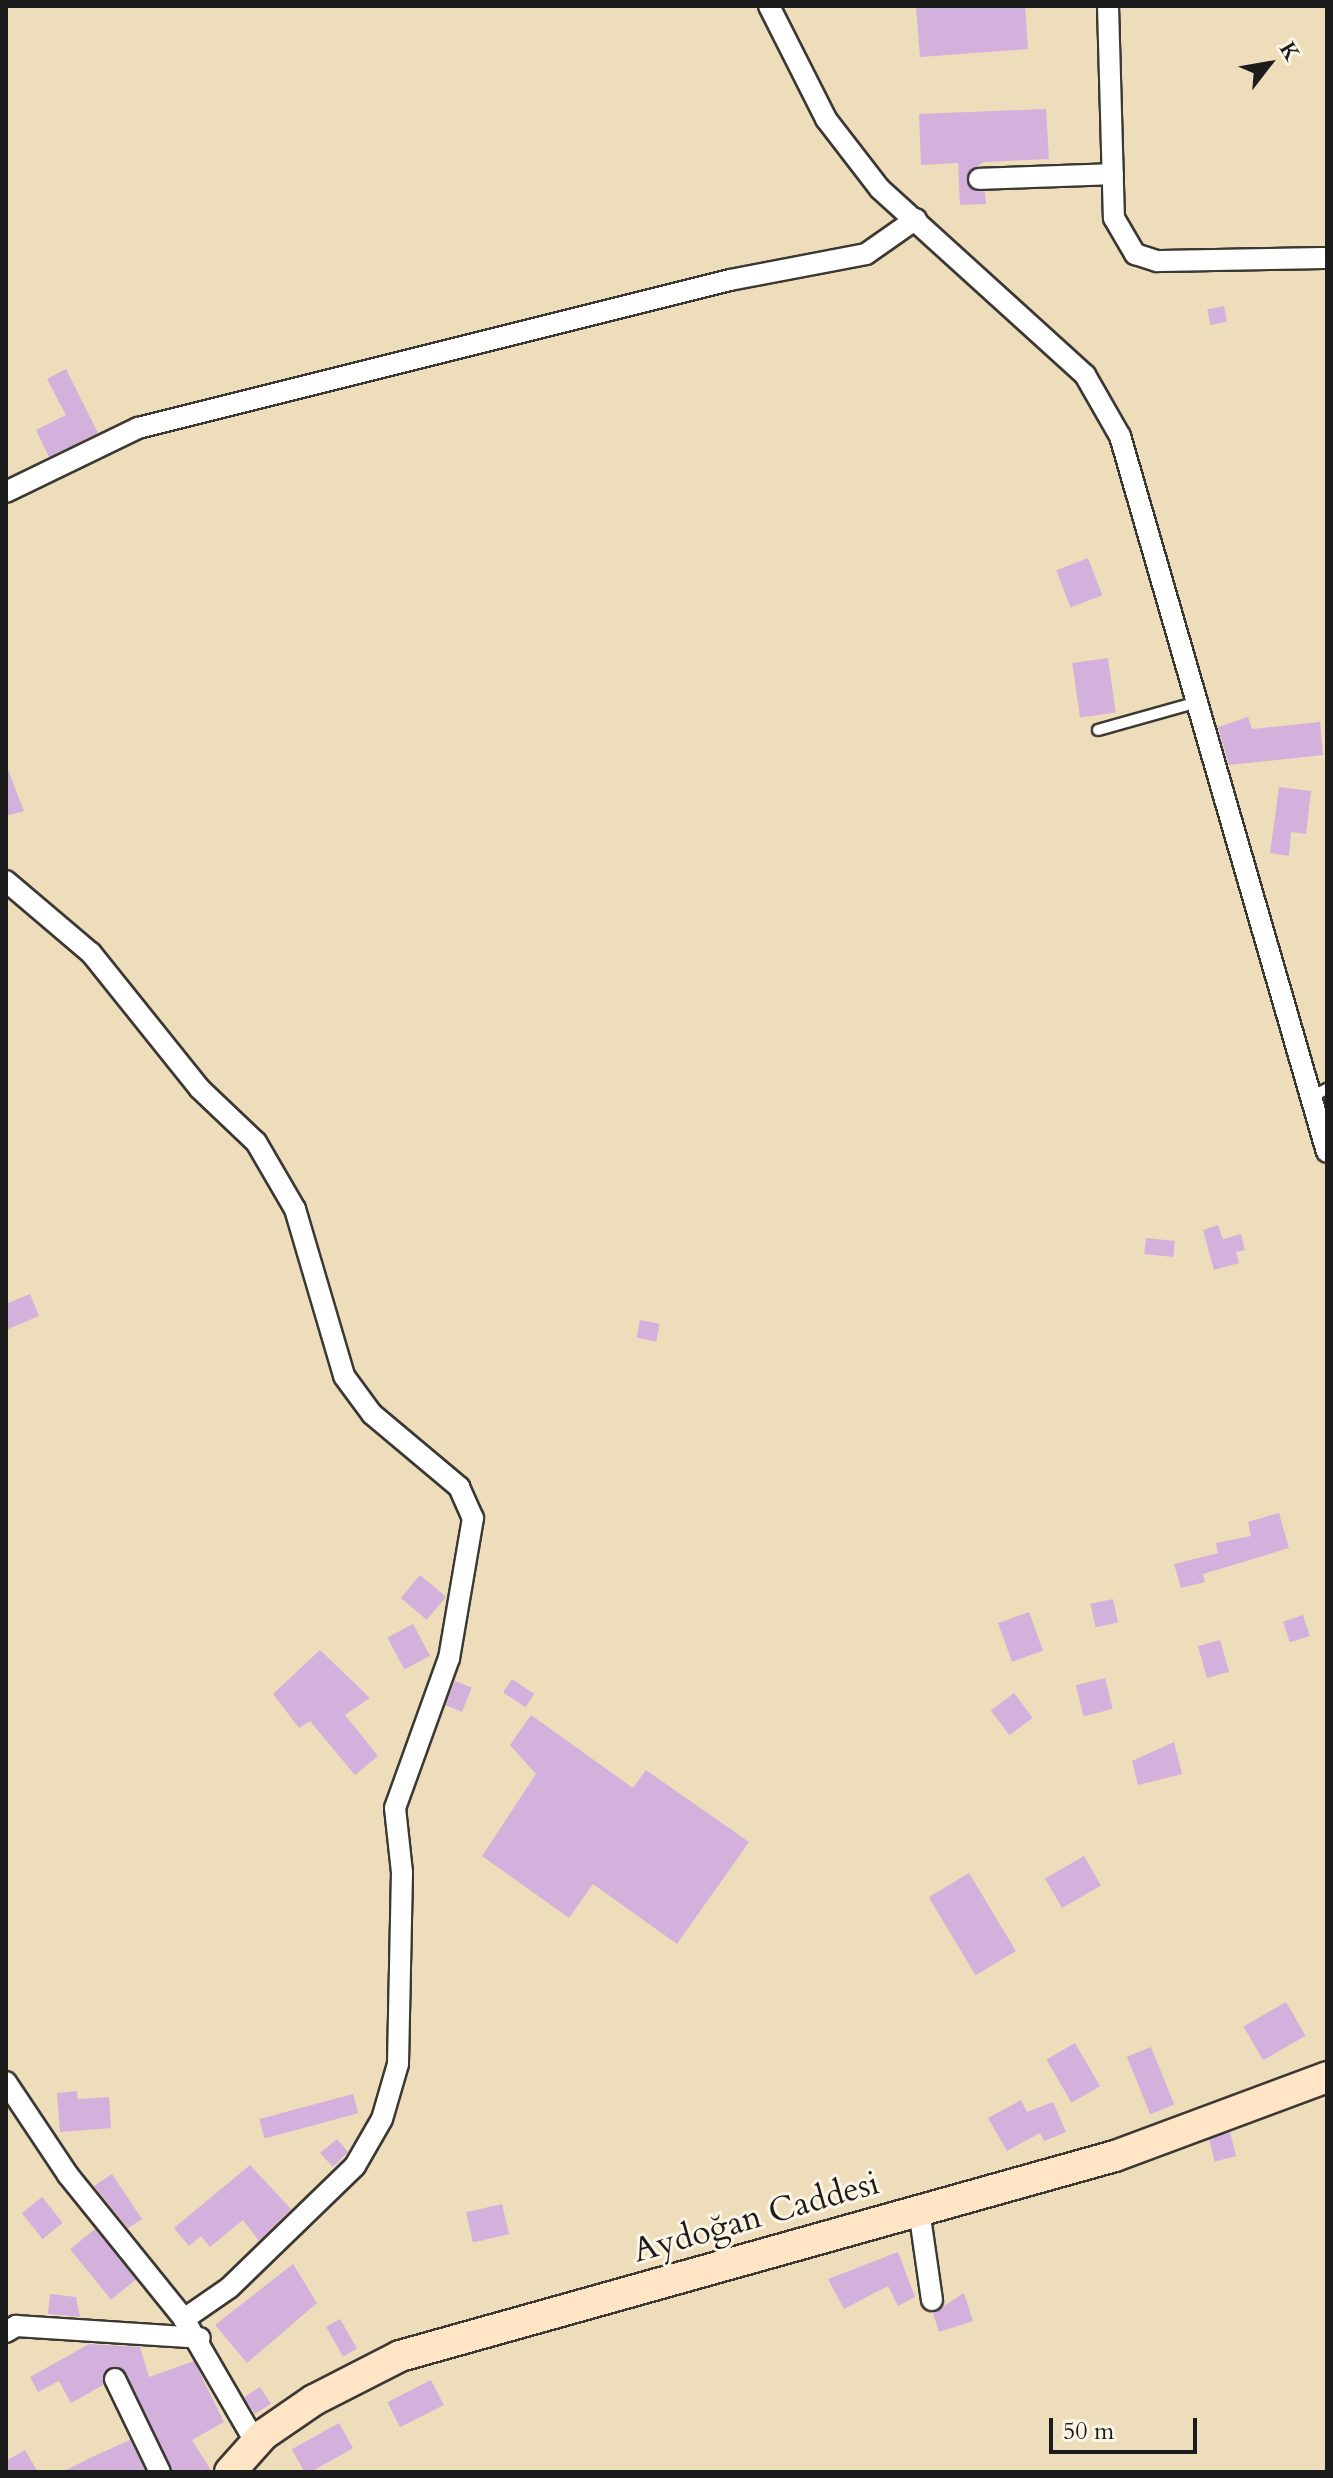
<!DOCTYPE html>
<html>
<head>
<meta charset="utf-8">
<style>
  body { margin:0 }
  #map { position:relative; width:1333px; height:2478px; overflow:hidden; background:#edb; font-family:Cardo,serif }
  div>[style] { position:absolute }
  .building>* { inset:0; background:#d4b0dd; transform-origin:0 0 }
  .roads { filter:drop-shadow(2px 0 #3c3934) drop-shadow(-2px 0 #3c3934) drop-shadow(0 2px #3c3934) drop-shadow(0 -2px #3c3934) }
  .lane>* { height:10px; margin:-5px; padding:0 5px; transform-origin:5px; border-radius:5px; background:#fff }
  .street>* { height:20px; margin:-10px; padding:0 10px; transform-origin:10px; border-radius:10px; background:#fff }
  .secondary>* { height:30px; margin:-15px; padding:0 15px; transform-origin:15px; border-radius:15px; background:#ffe4c6 }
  span { translate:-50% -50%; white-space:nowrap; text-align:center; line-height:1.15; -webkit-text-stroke:6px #fcf5e5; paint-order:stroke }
  .street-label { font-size:34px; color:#1c1c1c }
  .frame { position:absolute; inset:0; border:8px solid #1c1c1c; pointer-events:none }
  .north { position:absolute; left:1229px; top:24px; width:80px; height:80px; -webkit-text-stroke:6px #fcf5e5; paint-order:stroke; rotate:59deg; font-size:22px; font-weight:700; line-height:32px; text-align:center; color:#1c1c1c }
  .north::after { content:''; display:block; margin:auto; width:28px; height:36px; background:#1c1c1c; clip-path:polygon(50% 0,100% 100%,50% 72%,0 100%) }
  .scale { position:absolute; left:1049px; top:2418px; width:148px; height:36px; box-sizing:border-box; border:4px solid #1c1c1c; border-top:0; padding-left:10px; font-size:24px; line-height:28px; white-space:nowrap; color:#1c1c1c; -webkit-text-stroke:6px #fcf5e5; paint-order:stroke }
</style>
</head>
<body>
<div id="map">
  <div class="building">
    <div style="clip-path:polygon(1025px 6px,1028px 49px,920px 57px,916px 7px)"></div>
    <div style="clip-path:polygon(1046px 109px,1049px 159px,984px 162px,968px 172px,968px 185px,985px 192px,986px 204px,960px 205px,958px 163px,921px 165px,919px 114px)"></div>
    <div style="left:1224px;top:306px;width:16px;height:17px;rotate:79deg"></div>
    <div style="clip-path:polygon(66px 369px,98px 433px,49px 457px,36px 430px,66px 415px,47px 379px)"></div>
    <div style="left:1088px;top:558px;width:40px;height:34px;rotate:69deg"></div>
    <div style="left:1108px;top:658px;width:55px;height:36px;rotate:82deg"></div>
    <div style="clip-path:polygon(1248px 717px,1252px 729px,1320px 722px,1323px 755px,1229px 765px,1218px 727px)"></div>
    <div style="clip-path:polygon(6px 765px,24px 811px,6px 816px)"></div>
    <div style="clip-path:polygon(1279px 787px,1311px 791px,1306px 834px,1291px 832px,1289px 856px,1270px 853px)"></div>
    <div style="clip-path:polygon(1218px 1225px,1223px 1239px,1241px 1234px,1245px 1250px,1236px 1252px,1239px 1263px,1214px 1270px,1203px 1230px)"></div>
    <div style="left:1146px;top:1238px;width:29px;height:16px;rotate:6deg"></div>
    <div style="clip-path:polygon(30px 1294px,39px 1316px,6px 1330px,6px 1304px)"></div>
    <div style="left:640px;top:1320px;width:20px;height:18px;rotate:11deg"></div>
    <div style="clip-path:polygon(1279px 1513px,1289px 1548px,1203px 1574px,1205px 1582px,1181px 1588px,1174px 1564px,1218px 1553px,1216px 1543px,1251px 1536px,1248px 1522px)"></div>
    <div style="left:420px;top:1575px;width:34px;height:30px;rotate:40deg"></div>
    <div style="left:1113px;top:1599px;width:24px;height:23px;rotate:78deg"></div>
    <div style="left:1029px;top:1612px;width:41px;height:33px;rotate:70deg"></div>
    <div style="left:1303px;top:1615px;width:22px;height:21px;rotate:72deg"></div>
    <div style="left:413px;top:1624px;width:36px;height:29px;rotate:62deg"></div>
    <div style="left:1220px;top:1640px;width:33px;height:23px;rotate:74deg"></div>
    <div style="clip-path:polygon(320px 1650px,370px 1698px,345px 1715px,378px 1756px,355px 1775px,310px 1721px,299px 1728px,273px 1694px)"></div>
    <div style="left:1105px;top:1678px;width:32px;height:30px;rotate:76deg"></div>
    <div style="left:512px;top:1679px;width:27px;height:16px;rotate:34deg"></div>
    <div style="left:455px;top:1681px;width:18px;height:26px;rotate:22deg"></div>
    <div style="left:1014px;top:1693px;width:31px;height:29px;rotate:53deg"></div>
    <div style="clip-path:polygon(531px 1715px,633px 1788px,646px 1770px,749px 1842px,677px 1944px,593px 1884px,569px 1918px,482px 1856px,536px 1774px,510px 1745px)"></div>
    <div style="clip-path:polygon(1174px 1742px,1182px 1774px,1138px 1785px,1132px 1761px)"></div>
    <div style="left:1084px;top:1856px;width:34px;height:45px;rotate:60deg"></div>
    <div style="left:969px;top:1873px;width:91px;height:47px;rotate:59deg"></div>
    <div style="left:1286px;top:2002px;width:39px;height:49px;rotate:60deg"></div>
    <div style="left:1075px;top:2043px;width:50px;height:33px;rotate:60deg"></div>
    <div style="left:1151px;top:2047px;width:62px;height:26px;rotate:68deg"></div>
    <div style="clip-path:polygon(77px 2091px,78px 2099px,109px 2097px,111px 2128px,60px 2132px,57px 2093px)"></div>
    <div style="left:353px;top:2094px;width:20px;height:97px;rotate:75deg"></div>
    <div style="clip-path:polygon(1021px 2100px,1027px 2112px,1053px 2102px,1066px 2132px,1044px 2141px,1040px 2133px,1007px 2151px,988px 2118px)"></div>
    <div style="left:1230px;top:2132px;width:25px;height:22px;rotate:76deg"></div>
    <div style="clip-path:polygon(337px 2139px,348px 2152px,333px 2167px,320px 2153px)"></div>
    <div style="clip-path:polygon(250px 2165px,291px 2209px,259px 2241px,243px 2220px,210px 2247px,201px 2236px,189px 2246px,174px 2228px)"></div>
    <div style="clip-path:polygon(112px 2174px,142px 2219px,128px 2228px,94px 2186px)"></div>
    <div style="left:42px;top:2197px;width:33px;height:26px;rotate:51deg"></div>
    <div style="left:502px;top:2204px;width:31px;height:37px;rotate:77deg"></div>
    <div style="left:95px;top:2229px;width:65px;height:32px;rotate:51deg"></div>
    <div style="clip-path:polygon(898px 2252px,915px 2297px,898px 2306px,888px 2286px,844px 2309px,828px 2279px)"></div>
    <div style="clip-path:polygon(293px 2264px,317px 2303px,247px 2363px,215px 2325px)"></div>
    <div style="clip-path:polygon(964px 2293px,973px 2321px,939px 2332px,933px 2313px)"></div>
    <div style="clip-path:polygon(50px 2294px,76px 2297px,80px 2317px,48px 2314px)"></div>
    <div style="left:340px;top:2319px;width:34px;height:16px;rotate:60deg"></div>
    <div style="clip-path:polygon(89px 2344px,140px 2347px,149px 2377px,194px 2361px,224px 2422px,192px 2440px,212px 2472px,173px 2472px,122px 2368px,109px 2368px,103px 2385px,71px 2403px,59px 2381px,38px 2392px,30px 2377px)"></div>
    <div style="left:431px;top:2380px;width:28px;height:49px;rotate:63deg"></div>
    <div style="left:260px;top:2387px;width:20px;height:19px;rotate:57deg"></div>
    <div style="left:339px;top:2423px;width:29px;height:54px;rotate:61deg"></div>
    <div style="clip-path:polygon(130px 2440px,146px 2472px,62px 2472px,92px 2457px)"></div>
    <div style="clip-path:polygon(25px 2450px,38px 2472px,6px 2472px,6px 2461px)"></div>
  </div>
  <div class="roads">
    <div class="lane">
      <div style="left:1098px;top:730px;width:100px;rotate:-15.7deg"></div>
      <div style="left:1311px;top:1097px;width:18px;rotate:-27deg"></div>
    </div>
    <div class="street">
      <div style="left:769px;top:6px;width:127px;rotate:63.2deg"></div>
      <div style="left:826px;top:119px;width:88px;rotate:52.4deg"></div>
      <div style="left:880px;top:189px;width:277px;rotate:42.2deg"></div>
      <div style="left:1085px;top:375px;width:70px;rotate:60.2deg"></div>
      <div style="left:1120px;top:436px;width:745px;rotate:73.88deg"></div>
      <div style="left:1108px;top:6px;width:212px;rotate:88.4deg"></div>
      <div style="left:1114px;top:218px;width:42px;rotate:59.7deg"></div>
      <div style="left:1135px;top:254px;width:23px;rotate:18deg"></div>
      <div style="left:1157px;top:261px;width:170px;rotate:-1deg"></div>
      <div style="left:979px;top:179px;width:134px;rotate:-2.1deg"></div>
      <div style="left:6px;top:492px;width:147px;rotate:-25.9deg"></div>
      <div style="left:138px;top:428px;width:610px;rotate:-14.04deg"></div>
      <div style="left:730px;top:280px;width:138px;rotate:-10.8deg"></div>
      <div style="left:866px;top:254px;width:61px;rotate:-35deg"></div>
      <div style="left:6px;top:881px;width:111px;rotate:40.3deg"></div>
      <div style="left:91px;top:953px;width:173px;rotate:51.3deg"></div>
      <div style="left:199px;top:1088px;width:79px;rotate:43.5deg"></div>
      <div style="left:256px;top:1142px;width:78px;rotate:59.8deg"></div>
      <div style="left:295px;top:1209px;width:174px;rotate:73.6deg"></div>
      <div style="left:344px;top:1376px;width:47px;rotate:53.6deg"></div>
      <div style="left:372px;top:1414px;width:114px;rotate:40deg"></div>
      <div style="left:459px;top:1487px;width:34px;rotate:66deg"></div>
      <div style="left:473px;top:1518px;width:142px;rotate:99.7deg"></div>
      <div style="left:449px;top:1658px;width:159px;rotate:109.8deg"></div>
      <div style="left:395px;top:1808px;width:64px;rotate:83.8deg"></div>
      <div style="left:402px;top:1872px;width:192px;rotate:91.2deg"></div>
      <div style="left:398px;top:2064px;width:57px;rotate:106.2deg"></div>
      <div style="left:382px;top:2119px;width:54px;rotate:119.9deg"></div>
      <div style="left:355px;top:2166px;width:175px;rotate:135.9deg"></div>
      <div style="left:229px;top:2288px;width:55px;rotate:145.4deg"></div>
      <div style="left:184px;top:2319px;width:143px;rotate:59.9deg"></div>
      <div style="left:6px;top:2082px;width:112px;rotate:56.3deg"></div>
      <div style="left:68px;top:2175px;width:185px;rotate:51.1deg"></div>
      <div style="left:919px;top:2210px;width:91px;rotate:81.8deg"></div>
      <div style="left:6px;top:2332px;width:12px;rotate:-31deg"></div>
      <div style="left:16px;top:2326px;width:184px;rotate:3.7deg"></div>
      <div style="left:115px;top:2379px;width:103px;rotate:64.2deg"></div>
    </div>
    <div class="secondary">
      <div style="left:230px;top:2472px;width:50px;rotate:-48.3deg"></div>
      <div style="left:263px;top:2435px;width:62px;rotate:-34.5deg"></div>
      <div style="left:314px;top:2400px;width:97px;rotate:-27.1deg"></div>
      <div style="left:400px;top:2356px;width:742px;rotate:-15.63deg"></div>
      <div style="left:1115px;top:2156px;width:226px;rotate:-20.4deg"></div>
    </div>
  </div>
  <div class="street-label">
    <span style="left:756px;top:2217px;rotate:-16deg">Aydoğan Caddesi</span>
  </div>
  <div class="frame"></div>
  <div class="north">K</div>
  <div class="scale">50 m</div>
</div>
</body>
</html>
